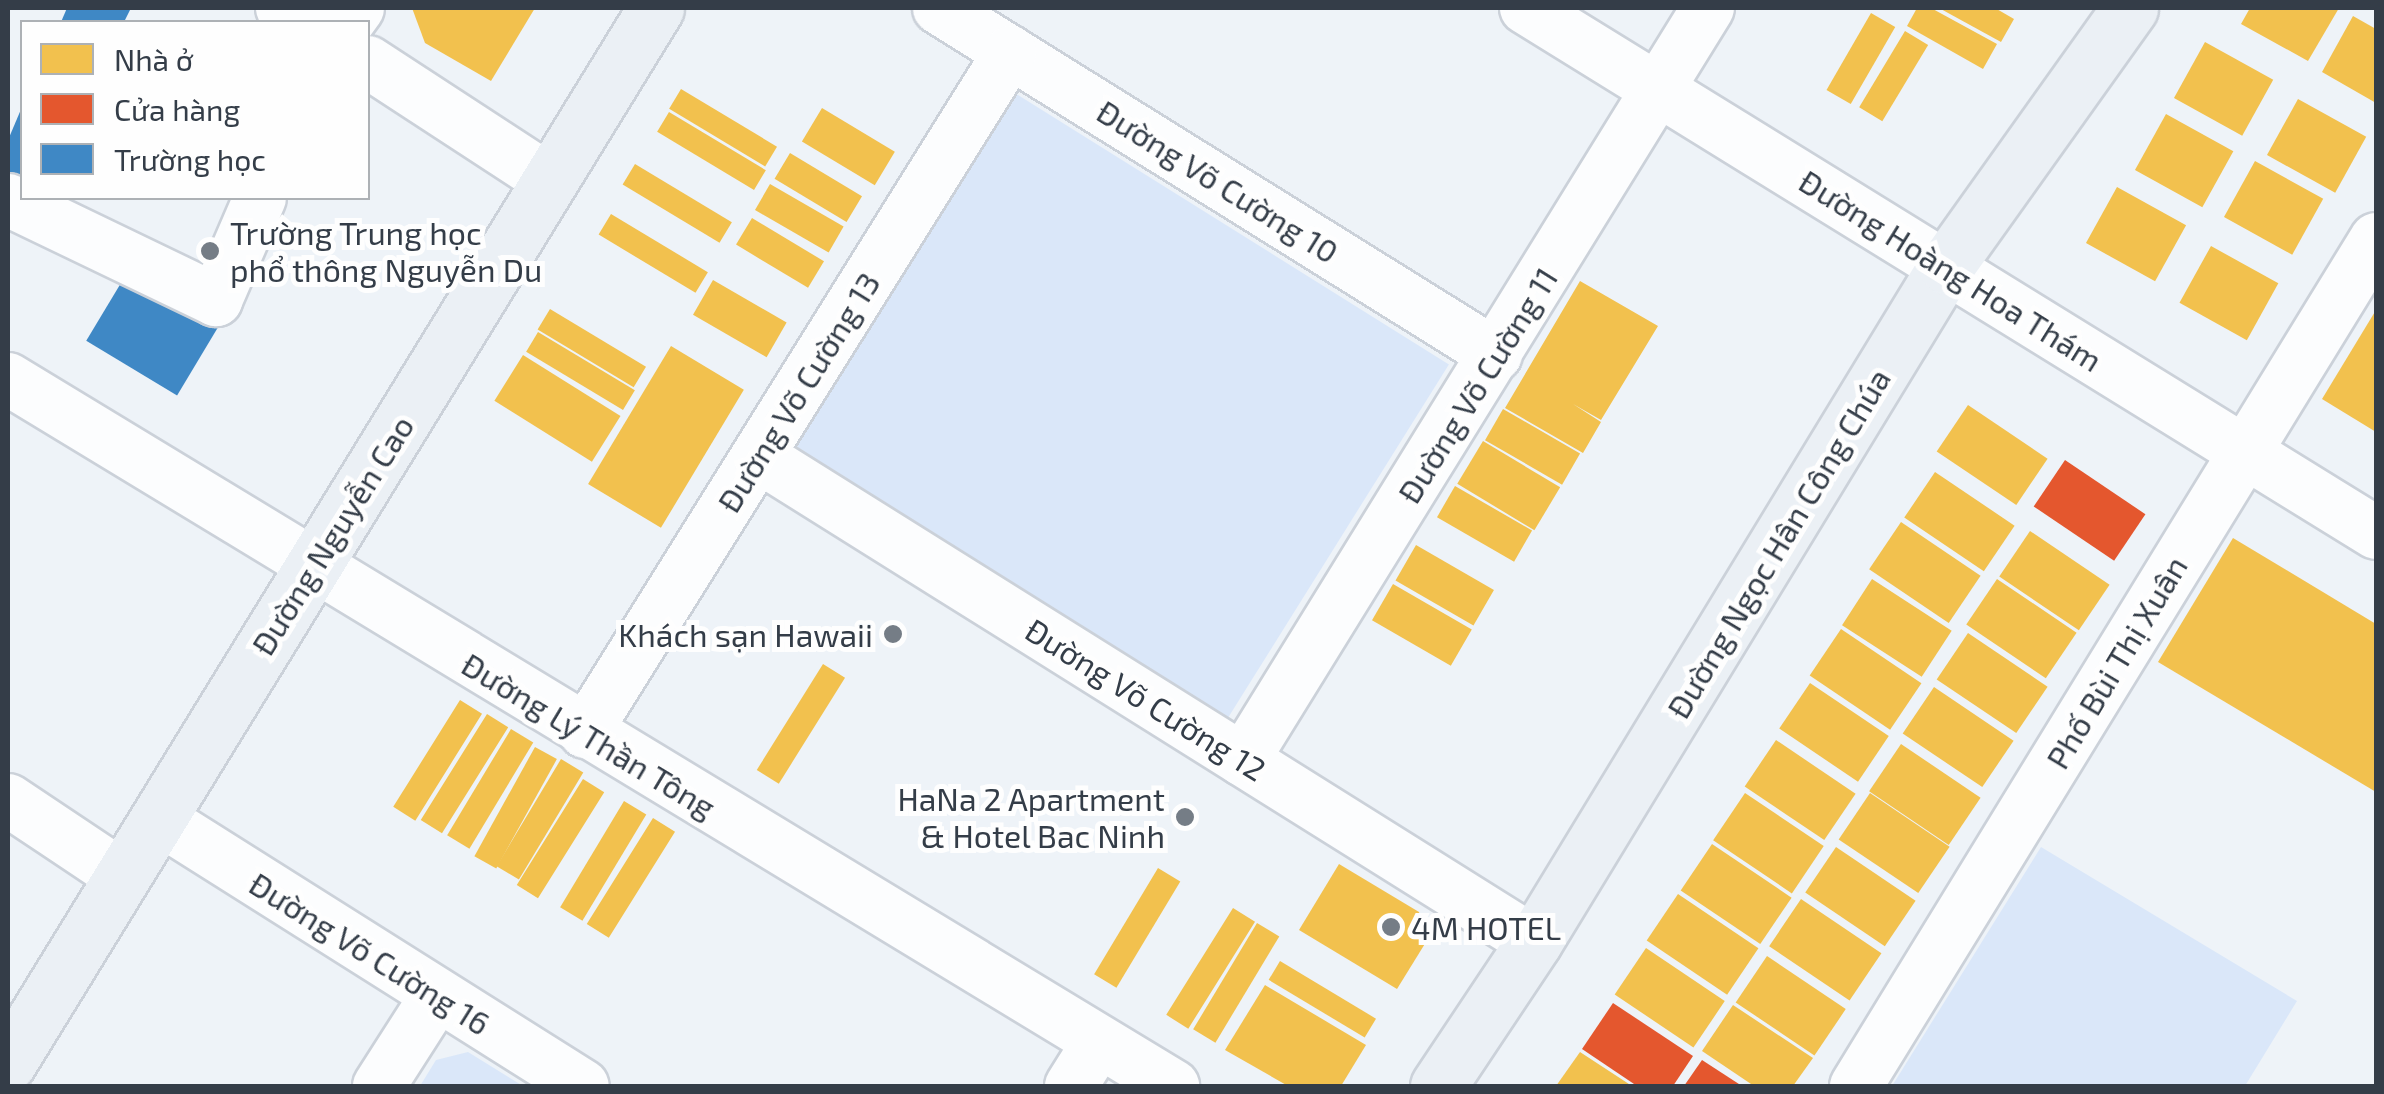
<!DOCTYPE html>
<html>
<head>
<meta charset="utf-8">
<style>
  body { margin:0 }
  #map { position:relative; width:2384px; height:1094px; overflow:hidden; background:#eef3f8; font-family:"Exo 2",sans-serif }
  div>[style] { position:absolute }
  .green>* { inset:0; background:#dae7f9; transform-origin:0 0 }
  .homes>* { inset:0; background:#f2c14e; transform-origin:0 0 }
  .shops>* { inset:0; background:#e4572e; transform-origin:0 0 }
  .schools>* { inset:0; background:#3f88c5; transform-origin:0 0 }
  .roads { filter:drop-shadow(2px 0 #cbd1d9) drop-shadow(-2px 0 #cbd1d9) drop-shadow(0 2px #cbd1d9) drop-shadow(0 -2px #cbd1d9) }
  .minor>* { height:52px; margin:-26px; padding:0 26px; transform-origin:26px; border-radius:26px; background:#fcfdfe }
  .major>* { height:55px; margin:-27.5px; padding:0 27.5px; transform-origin:27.5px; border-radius:27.5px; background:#ebf0f5 }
  .dots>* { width:28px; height:28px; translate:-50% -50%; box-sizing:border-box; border:5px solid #fefefe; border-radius:50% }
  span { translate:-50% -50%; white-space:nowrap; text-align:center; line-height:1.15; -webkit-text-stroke:10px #fefefe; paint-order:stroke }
  .street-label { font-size:32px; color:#343d48 }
  .poi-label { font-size:32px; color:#343d48 }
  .left { translate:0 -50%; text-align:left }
  .right { translate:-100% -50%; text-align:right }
  .frame { position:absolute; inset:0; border:10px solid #343d48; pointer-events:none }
  .legend { position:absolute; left:20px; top:20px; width:350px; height:180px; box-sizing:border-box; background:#fefefe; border:2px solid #adb1b5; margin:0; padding:12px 18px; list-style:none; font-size:30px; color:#343d48 }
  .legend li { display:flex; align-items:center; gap:20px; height:50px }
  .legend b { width:50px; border:2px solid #adb1b5 }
</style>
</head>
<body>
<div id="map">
  <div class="green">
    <div style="left:1013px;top:92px;width:514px;height:418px;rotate:32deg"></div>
    <div style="clip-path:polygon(2041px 847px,2297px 1001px,2245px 1086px,1892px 1086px)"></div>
    <div style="clip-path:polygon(468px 1052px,523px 1086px,420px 1086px,436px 1060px)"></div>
  </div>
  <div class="homes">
    <div style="clip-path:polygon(412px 8px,535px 8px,491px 81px,425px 43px)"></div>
    <div style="clip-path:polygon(1917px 8px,1931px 8px,1997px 44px,1983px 69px,1907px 26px)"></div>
    <div style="clip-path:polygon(1939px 8px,1995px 8px,2014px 19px,2001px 42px)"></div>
    <div style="clip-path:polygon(2250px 8px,2339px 8px,2308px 61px,2241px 24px)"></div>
    <div style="left:1871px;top:13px;width:28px;height:89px;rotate:30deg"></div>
    <div style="clip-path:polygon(2353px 16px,2376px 29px,2376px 103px,2322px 72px)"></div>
    <div style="left:1905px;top:31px;width:27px;height:89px;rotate:31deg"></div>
    <div style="left:2205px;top:42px;width:78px;height:64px;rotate:29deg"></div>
    <div style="left:681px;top:89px;width:112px;height:23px;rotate:31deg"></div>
    <div style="left:2298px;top:99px;width:78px;height:64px;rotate:29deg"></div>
    <div style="left:822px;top:108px;width:85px;height:39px;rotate:31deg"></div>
    <div style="left:669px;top:112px;width:113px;height:23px;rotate:31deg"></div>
    <div style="left:2166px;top:114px;width:77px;height:64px;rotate:29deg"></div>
    <div style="left:790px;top:153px;width:84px;height:30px;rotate:31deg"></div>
    <div style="left:2255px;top:161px;width:78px;height:64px;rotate:29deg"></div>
    <div style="left:635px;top:164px;width:113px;height:24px;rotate:31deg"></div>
    <div style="left:770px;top:184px;width:85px;height:30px;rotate:30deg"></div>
    <div style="left:2117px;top:187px;width:79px;height:64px;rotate:29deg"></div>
    <div style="left:611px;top:214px;width:113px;height:24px;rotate:31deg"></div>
    <div style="left:752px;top:218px;width:84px;height:31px;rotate:31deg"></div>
    <div style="left:2211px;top:246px;width:77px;height:65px;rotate:29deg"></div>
    <div style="left:713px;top:280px;width:85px;height:40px;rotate:30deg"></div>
    <div style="clip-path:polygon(1580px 281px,1658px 326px,1601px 420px,1573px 404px,1601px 422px,1583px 453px,1505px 408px)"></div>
    <div style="left:550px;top:309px;width:112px;height:24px;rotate:31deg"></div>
    <div style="clip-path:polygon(2376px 310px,2376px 432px,2322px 399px)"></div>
    <div style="left:538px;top:332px;width:113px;height:23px;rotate:31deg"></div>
    <div style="left:671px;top:346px;width:85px;height:161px;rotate:31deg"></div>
    <div style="left:523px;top:355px;width:115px;height:54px;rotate:32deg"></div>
    <div style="left:1968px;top:405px;width:96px;height:56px;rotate:34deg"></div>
    <div style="left:1503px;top:409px;width:89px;height:36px;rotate:30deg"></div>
    <div style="left:1483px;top:441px;width:90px;height:50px;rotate:31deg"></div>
    <div style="left:1935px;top:472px;width:96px;height:55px;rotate:34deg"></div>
    <div style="left:1455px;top:486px;width:89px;height:36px;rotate:30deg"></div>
    <div style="left:1901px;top:522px;width:96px;height:57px;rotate:34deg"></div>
    <div style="left:2030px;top:531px;width:96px;height:55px;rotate:34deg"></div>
    <div style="clip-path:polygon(2233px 538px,2376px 624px,2376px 792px,2158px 662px)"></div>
    <div style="left:1416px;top:545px;width:90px;height:41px;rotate:30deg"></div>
    <div style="left:1872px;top:579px;width:95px;height:55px;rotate:33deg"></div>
    <div style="left:1997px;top:579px;width:96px;height:55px;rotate:34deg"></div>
    <div style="left:1393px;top:584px;width:91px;height:42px;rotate:30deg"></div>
    <div style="left:1841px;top:629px;width:97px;height:56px;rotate:34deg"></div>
    <div style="left:1968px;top:633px;width:96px;height:56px;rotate:34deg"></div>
    <div style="left:823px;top:664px;width:26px;height:125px;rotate:32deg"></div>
    <div style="left:1810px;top:683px;width:95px;height:55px;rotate:34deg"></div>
    <div style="left:1934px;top:687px;width:96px;height:56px;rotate:34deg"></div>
    <div style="left:460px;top:700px;width:26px;height:126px;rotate:32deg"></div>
    <div style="left:487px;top:714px;width:25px;height:125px;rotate:32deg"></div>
    <div style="left:511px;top:729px;width:26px;height:124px;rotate:31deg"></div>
    <div style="left:1776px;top:740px;width:96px;height:56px;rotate:34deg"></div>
    <div style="left:1901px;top:744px;width:96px;height:57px;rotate:34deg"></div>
    <div style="left:535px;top:747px;width:25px;height:125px;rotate:29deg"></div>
    <div style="left:561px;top:759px;width:26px;height:125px;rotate:31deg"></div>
    <div style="left:583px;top:779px;width:25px;height:125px;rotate:32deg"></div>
    <div style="left:1745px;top:793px;width:95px;height:57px;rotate:34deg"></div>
    <div style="left:1870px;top:793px;width:96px;height:56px;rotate:34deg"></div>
    <div style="left:624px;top:801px;width:26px;height:124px;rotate:31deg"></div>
    <div style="left:653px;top:818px;width:26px;height:125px;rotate:32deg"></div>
    <div style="left:1712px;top:844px;width:96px;height:56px;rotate:34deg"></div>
    <div style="left:1836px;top:847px;width:96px;height:55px;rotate:34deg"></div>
    <div style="clip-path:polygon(1339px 864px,1419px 912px,1426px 942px,1397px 989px,1299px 930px)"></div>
    <div style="left:1158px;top:868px;width:26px;height:124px;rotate:31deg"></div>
    <div style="left:1678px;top:894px;width:97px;height:56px;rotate:34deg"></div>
    <div style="left:1801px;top:899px;width:97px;height:57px;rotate:34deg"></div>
    <div style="left:1233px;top:908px;width:26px;height:126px;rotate:32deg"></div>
    <div style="left:1257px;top:923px;width:26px;height:124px;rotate:31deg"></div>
    <div style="left:1646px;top:948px;width:95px;height:56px;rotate:34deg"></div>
    <div style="left:1767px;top:956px;width:95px;height:56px;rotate:34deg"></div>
    <div style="left:1280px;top:961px;width:112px;height:22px;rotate:31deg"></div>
    <div style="clip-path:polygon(1265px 985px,1366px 1045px,1341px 1086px,1288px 1086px,1225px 1050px)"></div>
    <div style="clip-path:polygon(1733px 1005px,1813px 1058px,1793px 1086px,1754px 1086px,1702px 1051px)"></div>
    <div style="clip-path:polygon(1580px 1052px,1632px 1086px,1556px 1086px)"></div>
  </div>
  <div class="shops">
    <div style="left:2065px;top:460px;width:97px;height:56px;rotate:34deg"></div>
    <div style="clip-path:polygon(1613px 1003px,1693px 1056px,1673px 1086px,1637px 1086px,1582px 1049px)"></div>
    <div style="clip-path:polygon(1702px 1060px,1742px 1086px,1684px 1086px)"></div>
  </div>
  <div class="schools">
    <div style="clip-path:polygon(67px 8px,131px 8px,124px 22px,61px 22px)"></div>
    <div style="clip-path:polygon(22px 107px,22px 188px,8px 182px,8px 140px)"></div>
    <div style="left:130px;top:268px;width:106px;height:85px;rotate:31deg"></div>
  </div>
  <div class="roads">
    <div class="minor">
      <div style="left:282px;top:8px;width:28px;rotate:30deg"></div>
      <div style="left:939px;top:8px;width:656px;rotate:31.92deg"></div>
      <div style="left:1526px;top:8px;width:999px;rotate:31.7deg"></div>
      <div style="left:348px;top:22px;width:17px;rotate:-54deg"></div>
      <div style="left:368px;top:62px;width:216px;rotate:33.1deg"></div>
      <div style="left:8px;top:200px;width:231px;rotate:25.7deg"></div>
      <div style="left:216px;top:300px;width:111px;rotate:-66.7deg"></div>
      <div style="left:8px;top:379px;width:1363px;rotate:31.25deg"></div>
      <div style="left:758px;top:456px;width:916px;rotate:32.06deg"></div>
      <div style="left:585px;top:732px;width:802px;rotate:-57.99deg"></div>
      <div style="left:1243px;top:760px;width:884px;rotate:-58.27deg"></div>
      <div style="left:8px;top:800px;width:137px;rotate:33.7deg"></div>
      <div style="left:158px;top:818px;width:502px;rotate:32.24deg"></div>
      <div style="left:379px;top:1086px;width:106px;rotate:-57.4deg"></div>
      <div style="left:1071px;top:1086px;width:51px;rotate:-57.9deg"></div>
      <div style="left:1856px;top:1086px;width:994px;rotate:-58.45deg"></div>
    </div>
    <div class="major">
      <div style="left:8px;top:1063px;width:1238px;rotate:-58.44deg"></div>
      <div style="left:1438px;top:1086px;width:173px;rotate:-56.3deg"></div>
      <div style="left:1534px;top:942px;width:792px;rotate:-58.64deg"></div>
      <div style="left:1946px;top:266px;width:317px;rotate:-54.5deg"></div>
    </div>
  </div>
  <div class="dots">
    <div style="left:210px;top:251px;background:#757d86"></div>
    <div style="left:893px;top:634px;background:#757d86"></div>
    <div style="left:1185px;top:817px;background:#757d86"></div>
    <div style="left:1391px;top:927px;background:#757d86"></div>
  </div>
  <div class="street-label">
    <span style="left:1218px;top:181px;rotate:32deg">Đường Võ Cường 10</span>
    <span style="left:1951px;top:270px;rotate:32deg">Đường Hoàng Hoa Thám</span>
    <span style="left:1477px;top:385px;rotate:-58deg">Đường Võ Cường 11</span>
    <span style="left:798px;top:392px;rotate:-58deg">Đường Võ Cường 13</span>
    <span style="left:332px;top:535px;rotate:-58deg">Đường Nguyễn Cao</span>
    <span style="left:1778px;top:543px;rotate:-59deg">Đường Ngọc Hân Công Chúa</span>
    <span style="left:2116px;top:662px;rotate:-59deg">Phố Bùi Thị Xuân</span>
    <span style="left:1146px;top:699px;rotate:32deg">Đường Võ Cường 12</span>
    <span style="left:589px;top:735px;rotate:31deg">Đường Lý Thần Tông</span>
    <span style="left:370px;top:953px;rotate:32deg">Đường Võ Cường 16</span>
  </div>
  <div class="poi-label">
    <span class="left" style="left:230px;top:251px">Trường Trung học<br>phổ thông Nguyễn Du</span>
    <span class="right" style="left:873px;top:634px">Khách sạn Hawaii</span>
    <span class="right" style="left:1165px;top:817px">HaNa 2 Apartment<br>&amp; Hotel Bac Ninh</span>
    <span class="left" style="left:1411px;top:927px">4M HOTEL</span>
  </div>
  <div class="frame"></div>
  <ul class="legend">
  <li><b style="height:28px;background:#f2c14e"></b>Nhà ở</li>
  <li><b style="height:28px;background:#e4572e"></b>Cửa hàng</li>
  <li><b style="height:28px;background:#3f88c5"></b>Trường học</li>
  </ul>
</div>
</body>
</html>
